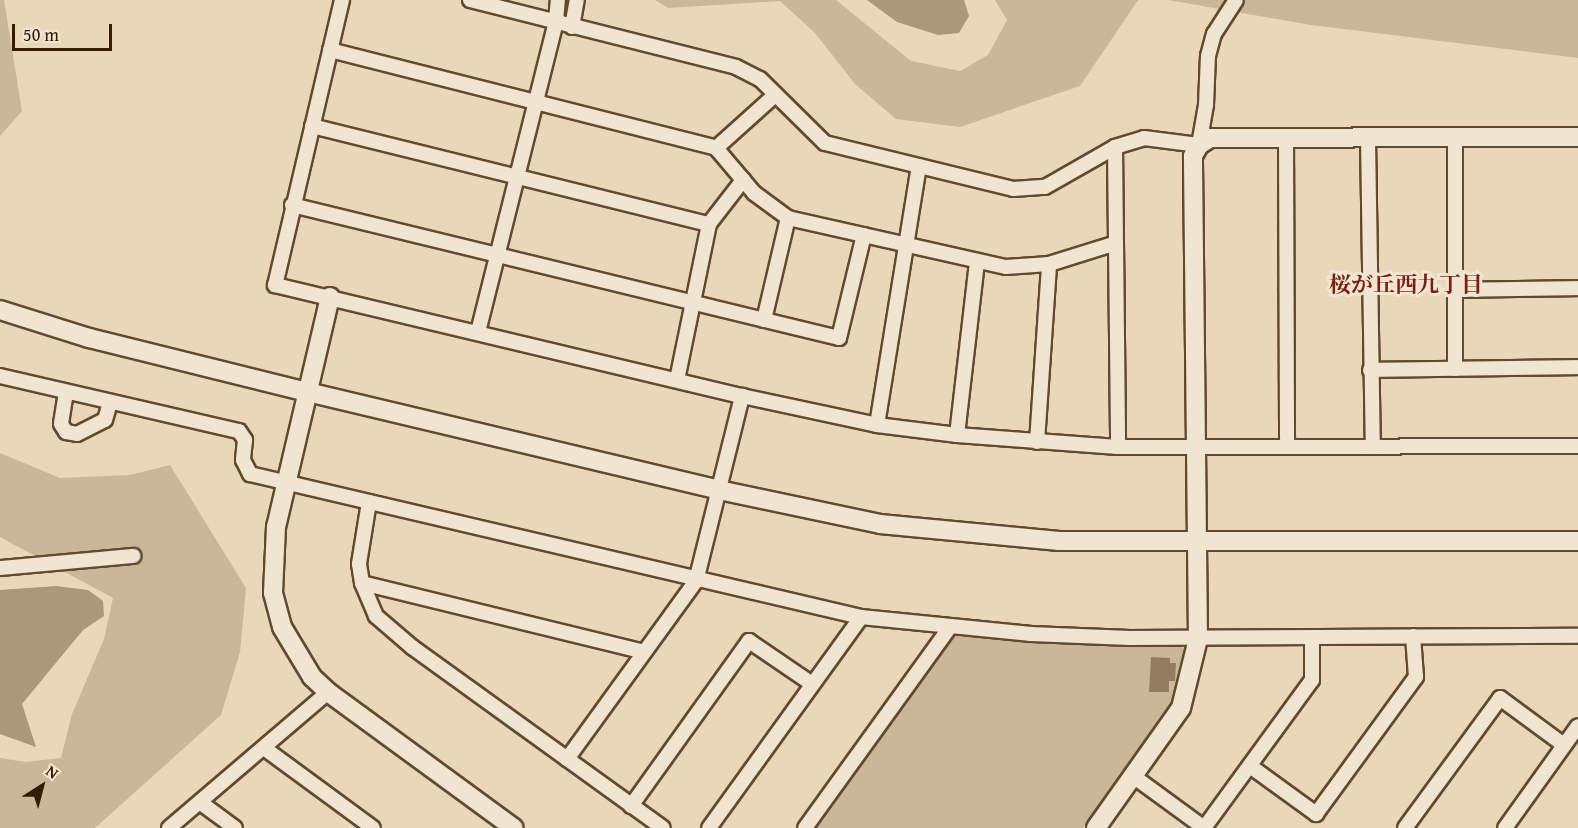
<!DOCTYPE html>
<html>
<head>
<meta charset="utf-8">
<style>
  body { margin:0 }
  #map { position:relative; width:1578px; height:828px; overflow:hidden; background:#e8d7b8; font-family:"Gentium Book Plus","Noto Serif JP",serif }
  div>[style] { position:absolute }
  .green>* { inset:0; background:#cab799 }
  .water>* { inset:0; background:#ab977a }
  .building>* { inset:0; background:#927d60 }
  .roads { filter:drop-shadow(2px 0 #624a2f) drop-shadow(-2px 0 #624a2f) drop-shadow(0 2px #624a2f) drop-shadow(0 -2px #624a2f) }
  .street>* { height:14px; margin:-7px; padding:0 7px; transform-origin:7px; border-radius:7px; background:#f0e5d1 }
  .secondary>* { height:18px; margin:-9px; padding:0 9px; transform-origin:9px; border-radius:9px; background:#f0e5d1 }
  span { translate:-50% -50%; white-space:nowrap; text-align:center; line-height:1.15; -webkit-text-stroke:6px #f0e5d1; paint-order:stroke }
  .neighbourhood-label { font-size:22px; color:#7a1f14; font-weight:700 }
  .north { position:absolute; left:12px; top:756px; width:60px; height:60px; -webkit-text-stroke:4px #f0e5d1; paint-order:stroke; rotate:36deg; font-size:16px; font-weight:700; line-height:24px; text-align:center; color:#351b01 }
  .north::after { content:''; display:block; margin:auto; width:21px; height:27px; background:#351b01; clip-path:polygon(50% 0,100% 100%,50% 72%,0 100%) }
  .scale { position:absolute; left:12px; top:24px; width:100px; height:27px; box-sizing:border-box; border:3px solid #351b01; border-top:0; padding-left:8px; font-size:18px; line-height:21px; white-space:nowrap; color:#351b01; -webkit-text-stroke:4px #f0e5d1; paint-order:stroke }
</style>
</head>
<body>
<div id="map">
  <div class="green">
    <div style="clip-path:polygon(0 0,4px 0,22px 111px,0 136px)"></div>
    <div style="clip-path:polygon(655px 0,836px 0,911px 61px,960px 71px,988px 55px,1007px 20px,995px 0,1138px 0,1080px 86px,960px 127px,896px 119px,855px 84px,815px 33px,780px 1px,668px 8px)"></div>
    <div style="clip-path:polygon(1168px 0,1578px 0,1578px 58px,1311px 25px)"></div>
    <div style="clip-path:polygon(0 453px,60px 478px,130px 475px,170px 465px,246px 588px,240px 652px,221px 715px,95px 828px,0 828px,0 758px,26px 762px,61px 758px,72px 714px,104px 639px,113px 598px,0 537px)"></div>
    <div style="clip-path:polygon(957px 636px,1055px 644px,1178px 646px,1186px 649px,1184px 673px,1173px 704px,1083px 828px,812px 828px,947px 640px)"></div>
  </div>
  <div class="water">
    <div style="clip-path:polygon(867px 0,964px 0,969px 16px,959px 33px,938px 35px,897px 22px)"></div>
    <div style="clip-path:polygon(56px 586px,88px 590px,103px 601px,104px 616px,83px 630px,22px 704px,36px 747px,0 734px,0 590px)"></div>
  </div>
  <div class="building">
    <div style="clip-path:polygon(1151px 657px,1170px 658px,1170px 663px,1176px 663px,1175px 681px,1169px 681px,1169px 692px,1149px 692px)"></div>
  </div>
  <div class="roads">
    <div class="street">
      <div style="left:342px;top:0;width:293px;rotate:103.2deg"></div>
      <div style="left:275px;top:285px;width:480px;rotate:13.4deg"></div>
      <div style="left:742px;top:396px;width:138px;rotate:12.1deg"></div>
      <div style="left:877px;top:425px;width:81px;rotate:7.1deg"></div>
      <div style="left:957px;top:435px;width:161px;rotate:4.3deg"></div>
      <div style="left:1118px;top:447px;width:460px;rotate:-0.1deg"></div>
      <div style="left:470px;top:0;width:274px;rotate:14.1deg"></div>
      <div style="left:736px;top:67px;width:27px;rotate:27deg"></div>
      <div style="left:760px;top:79px;width:91px;rotate:44.6deg"></div>
      <div style="left:825px;top:143px;width:194px;rotate:13.7deg"></div>
      <div style="left:1013px;top:189px;width:32px;rotate:-4deg"></div>
      <div style="left:1045px;top:187px;width:81px;rotate:-29.7deg"></div>
      <div style="left:1115px;top:147px;width:30px;rotate:-17deg"></div>
      <div style="left:1144px;top:138px;width:55px;rotate:7.3deg"></div>
      <div style="left:1199px;top:145px;width:41px;rotate:-80.1deg"></div>
      <div style="left:1206px;top:105px;width:49px;rotate:-87.7deg"></div>
      <div style="left:1208px;top:56px;width:23px;rotate:-75deg"></div>
      <div style="left:1214px;top:34px;width:40px;rotate:-57.1deg"></div>
      <div style="left:572px;top:27px;width:27px;rotate:-80deg"></div>
      <div style="left:330px;top:50px;width:398px;rotate:14.2deg"></div>
      <div style="left:716px;top:148px;width:59px;rotate:49.8deg"></div>
      <div style="left:754px;top:193px;width:42px;rotate:36.3deg"></div>
      <div style="left:788px;top:218px;width:223px;rotate:12.7deg"></div>
      <div style="left:1006px;top:267px;width:43px;rotate:-4deg"></div>
      <div style="left:1049px;top:264px;width:70px;rotate:-17.4deg"></div>
      <div style="left:312px;top:126px;width:409px;rotate:13.9deg"></div>
      <div style="left:1286px;top:139px;width:308px;rotate:89.8deg"></div>
      <div style="left:1368px;top:139px;width:308px;rotate:89.1deg"></div>
      <div style="left:1115px;top:147px;width:300px;rotate:89.4deg"></div>
      <div style="left:716px;top:148px;width:79px;rotate:-41.9deg"></div>
      <div style="left:292px;top:205px;width:563px;rotate:13.67deg"></div>
      <div style="left:839px;top:338px;width:106px;rotate:-76.4deg"></div>
      <div style="left:1456px;top:290px;width:122px;rotate:-0.9deg"></div>
      <div style="left:764px;top:320px;width:105px;rotate:-76.8deg"></div>
      <div style="left:478px;top:332px;width:321px;rotate:-75.9deg"></div>
      <div style="left:556px;top:21px;width:21px;rotate:-85deg"></div>
      <div style="left:1455px;top:369px;width:232px;rotate:-90deg"></div>
      <div style="left:1370px;top:370px;width:208px;rotate:-0.8deg"></div>
      <div style="left:0;top:376px;width:245px;rotate:13deg"></div>
      <div style="left:239px;top:431px;width:11px;rotate:56deg"></div>
      <div style="left:245px;top:440px;width:20px;rotate:96deg"></div>
      <div style="left:243px;top:460px;width:16px;rotate:63deg"></div>
      <div style="left:250px;top:474px;width:628px;rotate:13.17deg"></div>
      <div style="left:861px;top:617px;width:171px;rotate:5.7deg"></div>
      <div style="left:1031px;top:634px;width:99px;rotate:2.3deg"></div>
      <div style="left:1130px;top:638px;width:448px;rotate:-0.3deg"></div>
      <div style="left:677px;top:380px;width:159px;rotate:-78.4deg"></div>
      <div style="left:709px;top:224px;width:56px;rotate:-52.3deg"></div>
      <div style="left:66px;top:392px;width:32px;rotate:99deg"></div>
      <div style="left:61px;top:424px;width:9px;rotate:58deg"></div>
      <div style="left:66px;top:432px;width:11px;rotate:10deg"></div>
      <div style="left:77px;top:434px;width:31px;rotate:-27deg"></div>
      <div style="left:105px;top:420px;width:19px;rotate:-74deg"></div>
      <div style="left:877px;top:425px;width:262px;rotate:-80.8deg"></div>
      <div style="left:957px;top:435px;width:173px;rotate:-83.4deg"></div>
      <div style="left:1037px;top:442px;width:178px;rotate:-86.1deg"></div>
      <div style="left:369px;top:502px;width:63px;rotate:99.2deg"></div>
      <div style="left:359px;top:564px;width:19px;rotate:81deg"></div>
      <div style="left:362px;top:583px;width:36px;rotate:67deg"></div>
      <div style="left:376px;top:616px;width:48px;rotate:40.7deg"></div>
      <div style="left:412px;top:647px;width:309px;rotate:35.8deg"></div>
      <div style="left:0;top:568px;width:134px;rotate:-5.2deg"></div>
      <div style="left:362px;top:583px;width:290px;rotate:13.7deg"></div>
      <div style="left:264px;top:748px;width:135px;rotate:36.3deg"></div>
      <div style="left:567px;top:759px;width:220px;rotate:-54.1deg"></div>
      <div style="left:696px;top:581px;width:191px;rotate:-76deg"></div>
      <div style="left:1250px;top:766px;width:82px;rotate:36deg"></div>
      <div style="left:1316px;top:814px;width:170px;rotate:-53.9deg"></div>
      <div style="left:1416px;top:677px;width:41px;rotate:-94.2deg"></div>
      <div style="left:1133px;top:776px;width:88px;rotate:36.2deg"></div>
      <div style="left:201px;top:803px;width:42px;rotate:36.3deg"></div>
      <div style="left:631px;top:806px;width:203px;rotate:-54.4deg"></div>
      <div style="left:749px;top:641px;width:76px;rotate:34.3deg"></div>
      <div style="left:169px;top:828px;width:209px;rotate:-40.5deg"></div>
      <div style="left:709px;top:828px;width:260px;rotate:-54.2deg"></div>
      <div style="left:805px;top:828px;width:246px;rotate:-54.2deg"></div>
      <div style="left:1204px;top:828px;width:183px;rotate:-53.9deg"></div>
      <div style="left:1312px;top:680px;width:42px;rotate:-90deg"></div>
      <div style="left:1405px;top:828px;width:161px;rotate:-53.8deg"></div>
      <div style="left:1500px;top:698px;width:79px;rotate:36.3deg"></div>
      <div style="left:1505px;top:828px;width:125px;rotate:-54.4deg"></div>
    </div>
    <div class="secondary">
      <div style="left:330px;top:297px;width:236px;rotate:103.2deg"></div>
      <div style="left:276px;top:527px;width:66px;rotate:92.6deg"></div>
      <div style="left:273px;top:593px;width:35px;rotate:75deg"></div>
      <div style="left:282px;top:627px;width:58px;rotate:59deg"></div>
      <div style="left:312px;top:677px;width:22px;rotate:43deg"></div>
      <div style="left:328px;top:692px;width:230px;rotate:36.2deg"></div>
      <div style="left:0;top:310px;width:93px;rotate:17.5deg"></div>
      <div style="left:89px;top:338px;width:226px;rotate:13.9deg"></div>
      <div style="left:308px;top:392px;width:423px;rotate:13.4deg"></div>
      <div style="left:719px;top:490px;width:165px;rotate:11.9deg"></div>
      <div style="left:880px;top:524px;width:180px;rotate:5.4deg"></div>
      <div style="left:1059px;top:541px;width:519px"></div>
      <div style="left:1096px;top:828px;width:147px;rotate:-54.7deg"></div>
      <div style="left:1181px;top:708px;width:71px;rotate:-76.2deg"></div>
      <div style="left:1198px;top:639px;width:483px;rotate:-90.6deg"></div>
      <div style="left:1193px;top:156px;width:13px;rotate:-61deg"></div>
      <div style="left:1199px;top:145px;width:13px;rotate:-32deg"></div>
      <div style="left:1210px;top:138px;width:368px;rotate:-0.2deg"></div>
    </div>
  </div>
  <div class="neighbourhood-label">
    <span style="left:1406px;top:285px">桜が丘西九丁目</span>
  </div>
  <div class="north">N</div>
  <div class="scale">50 m</div>
</div>
</body>
</html>
